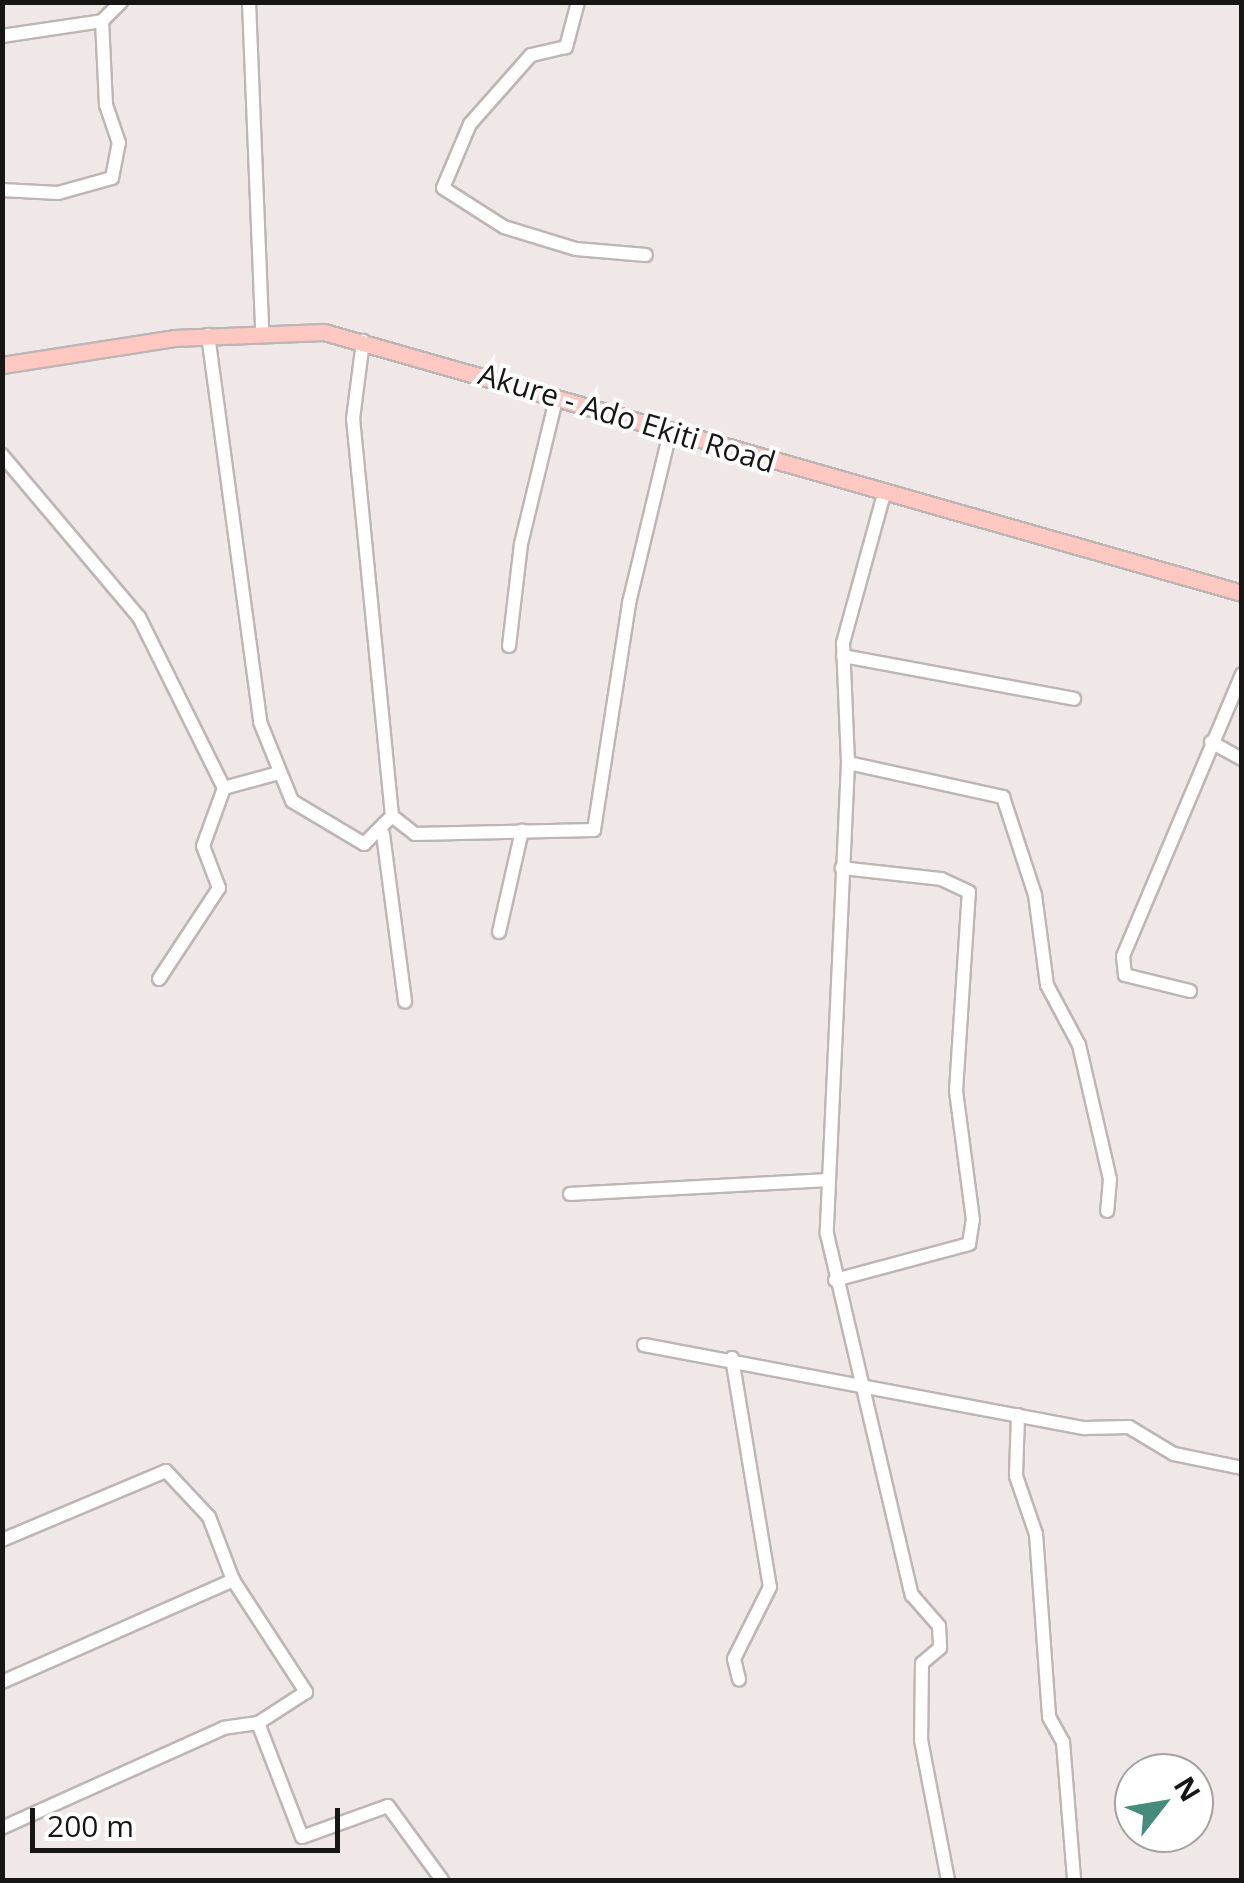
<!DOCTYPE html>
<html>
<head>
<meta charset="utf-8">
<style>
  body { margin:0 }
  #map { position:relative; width:1244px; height:1883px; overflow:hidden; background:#f0e8e7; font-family:"Open Sans",sans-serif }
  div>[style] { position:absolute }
  .roads { filter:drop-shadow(2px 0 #beb6b5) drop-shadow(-2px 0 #beb6b5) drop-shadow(0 2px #beb6b5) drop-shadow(0 -2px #beb6b5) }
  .minor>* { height:12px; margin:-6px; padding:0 6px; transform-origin:6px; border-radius:6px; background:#fff }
  .major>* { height:15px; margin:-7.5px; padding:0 7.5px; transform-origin:7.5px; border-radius:7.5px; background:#fdc8c2 }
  span { translate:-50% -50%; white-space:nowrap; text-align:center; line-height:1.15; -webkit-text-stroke:8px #fff; paint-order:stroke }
  .street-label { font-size:30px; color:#181515 }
  .frame { position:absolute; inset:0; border:5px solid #181515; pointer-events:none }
  .north { position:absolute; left:1114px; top:1753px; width:100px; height:100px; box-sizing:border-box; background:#fff; border:2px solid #a3a1a1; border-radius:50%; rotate:59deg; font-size:28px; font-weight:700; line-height:40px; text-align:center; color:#181515 }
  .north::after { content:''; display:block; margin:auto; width:35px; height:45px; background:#478b7d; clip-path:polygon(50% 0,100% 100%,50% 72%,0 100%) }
  .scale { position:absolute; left:30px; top:1808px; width:310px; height:45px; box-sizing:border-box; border:5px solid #181515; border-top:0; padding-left:12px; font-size:30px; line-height:35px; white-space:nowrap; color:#181515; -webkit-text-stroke:8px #fff; paint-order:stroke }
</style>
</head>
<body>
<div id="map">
  <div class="roads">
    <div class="minor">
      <div style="left:249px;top:2px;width:327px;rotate:87.7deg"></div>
      <div style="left:578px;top:2px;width:47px;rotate:104.9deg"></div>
      <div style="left:566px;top:47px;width:36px;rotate:167deg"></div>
      <div style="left:531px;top:55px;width:92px;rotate:131.5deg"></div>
      <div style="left:470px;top:124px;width:69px;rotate:112.9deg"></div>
      <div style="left:443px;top:188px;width:72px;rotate:32.6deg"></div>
      <div style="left:504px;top:227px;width:75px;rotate:17deg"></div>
      <div style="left:576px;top:249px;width:70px;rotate:4.9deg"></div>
      <div style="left:2px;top:36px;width:101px;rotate:-8.5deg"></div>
      <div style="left:102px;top:21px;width:27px;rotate:-45deg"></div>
      <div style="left:2px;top:190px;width:56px;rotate:3.1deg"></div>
      <div style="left:58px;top:193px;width:56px;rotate:-15.5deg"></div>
      <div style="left:112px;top:178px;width:36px;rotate:-79deg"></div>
      <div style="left:119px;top:143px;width:40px;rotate:-108.9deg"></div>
      <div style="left:106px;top:105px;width:84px;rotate:-92.7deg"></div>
      <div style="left:208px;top:335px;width:390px;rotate:82.3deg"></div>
      <div style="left:260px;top:722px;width:85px;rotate:67.9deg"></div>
      <div style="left:292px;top:801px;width:84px;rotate:30.8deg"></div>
      <div style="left:364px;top:844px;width:40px;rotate:-45deg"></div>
      <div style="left:392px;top:816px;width:399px;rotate:-95.6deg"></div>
      <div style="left:353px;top:419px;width:79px;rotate:-82.7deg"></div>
      <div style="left:2px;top:455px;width:212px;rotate:49.8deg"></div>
      <div style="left:139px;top:617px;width:191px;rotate:63.6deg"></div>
      <div style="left:884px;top:494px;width:155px;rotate:105.4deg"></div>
      <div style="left:843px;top:643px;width:120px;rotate:87.6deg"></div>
      <div style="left:848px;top:763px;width:471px;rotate:92.6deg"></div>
      <div style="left:827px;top:1234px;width:371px;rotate:76.8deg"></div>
      <div style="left:912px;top:1595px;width:41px;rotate:48.9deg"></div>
      <div style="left:939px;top:1626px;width:22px;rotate:87deg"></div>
      <div style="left:940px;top:1648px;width:23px;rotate:140deg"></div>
      <div style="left:922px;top:1663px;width:77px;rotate:90.7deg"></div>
      <div style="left:921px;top:1740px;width:143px;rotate:79.1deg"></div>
      <div style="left:509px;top:646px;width:103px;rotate:-83.3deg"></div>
      <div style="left:521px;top:544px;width:149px;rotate:-76.4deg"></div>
      <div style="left:843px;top:656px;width:235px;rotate:10.5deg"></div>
      <div style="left:1211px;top:742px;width:35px;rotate:29deg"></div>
      <div style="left:848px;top:763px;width:159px;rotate:12.4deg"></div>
      <div style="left:1003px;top:797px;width:103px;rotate:71.9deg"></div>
      <div style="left:1035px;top:895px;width:91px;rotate:82.4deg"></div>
      <div style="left:1047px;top:985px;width:68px;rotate:61.9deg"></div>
      <div style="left:1079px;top:1045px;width:138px;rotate:77deg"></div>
      <div style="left:1110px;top:1179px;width:32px;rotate:95deg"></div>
      <div style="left:392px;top:816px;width:29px;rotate:38deg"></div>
      <div style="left:415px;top:834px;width:179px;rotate:-1.3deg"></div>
      <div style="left:594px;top:830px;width:230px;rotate:-81.2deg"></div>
      <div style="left:629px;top:603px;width:176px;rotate:-76.5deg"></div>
      <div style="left:383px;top:834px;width:169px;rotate:82.5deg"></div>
      <div style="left:499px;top:932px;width:104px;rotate:-77.2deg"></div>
      <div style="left:159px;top:979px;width:109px;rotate:-56.6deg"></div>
      <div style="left:219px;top:888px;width:45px;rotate:-110.9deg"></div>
      <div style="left:203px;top:846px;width:62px;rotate:-70.1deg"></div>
      <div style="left:224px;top:788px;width:57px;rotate:-15.3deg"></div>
      <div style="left:1190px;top:991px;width:67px;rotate:-166.2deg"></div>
      <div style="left:1125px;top:975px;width:19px;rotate:-96deg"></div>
      <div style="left:1123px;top:956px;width:306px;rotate:-67.1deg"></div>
      <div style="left:570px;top:1194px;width:258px;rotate:-3.1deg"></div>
      <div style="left:835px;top:1280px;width:139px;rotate:-15deg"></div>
      <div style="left:969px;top:1244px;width:24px;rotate:-81deg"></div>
      <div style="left:973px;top:1220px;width:130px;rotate:-97.5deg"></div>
      <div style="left:956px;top:1091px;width:199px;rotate:-86.3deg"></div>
      <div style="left:969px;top:892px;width:31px;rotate:-155deg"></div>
      <div style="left:941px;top:879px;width:100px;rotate:-173.7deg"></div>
      <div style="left:644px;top:1345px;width:449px;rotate:10.7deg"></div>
      <div style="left:1085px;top:1428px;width:44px;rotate:-1.3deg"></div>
      <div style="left:1129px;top:1427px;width:52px;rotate:31deg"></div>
      <div style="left:1174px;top:1454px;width:69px;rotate:11.6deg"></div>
      <div style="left:732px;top:1358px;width:232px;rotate:80.6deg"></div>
      <div style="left:770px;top:1587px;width:80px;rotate:116.6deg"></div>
      <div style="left:734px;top:1659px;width:21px;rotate:76deg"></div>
      <div style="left:1018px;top:1415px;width:61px;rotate:91.9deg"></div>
      <div style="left:1016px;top:1476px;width:61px;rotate:71deg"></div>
      <div style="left:1036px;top:1534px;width:183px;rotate:85.9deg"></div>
      <div style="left:1049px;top:1717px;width:29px;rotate:61deg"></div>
      <div style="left:1063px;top:1742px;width:138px;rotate:85.4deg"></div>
      <div style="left:2px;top:1540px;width:178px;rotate:-22.8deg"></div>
      <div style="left:166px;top:1471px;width:63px;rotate:46.9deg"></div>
      <div style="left:209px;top:1517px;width:67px;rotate:69.1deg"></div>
      <div style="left:233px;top:1580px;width:134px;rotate:56.9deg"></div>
      <div style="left:306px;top:1692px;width:57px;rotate:147.1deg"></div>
      <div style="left:258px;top:1723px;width:34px;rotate:172deg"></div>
      <div style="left:224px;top:1728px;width:243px;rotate:155.8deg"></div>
      <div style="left:2px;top:1682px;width:253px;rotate:-23.8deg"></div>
      <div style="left:258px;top:1723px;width:122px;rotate:68.9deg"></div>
      <div style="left:302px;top:1837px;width:91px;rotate:-19.8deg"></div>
      <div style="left:388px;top:1806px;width:92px;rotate:53.9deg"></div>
    </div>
    <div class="major">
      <div style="left:2px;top:365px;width:174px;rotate:-8.9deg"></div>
      <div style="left:174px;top:338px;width:150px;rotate:-2.3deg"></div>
      <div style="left:324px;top:332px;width:954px;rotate:15.87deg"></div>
    </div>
  </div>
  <div class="street-label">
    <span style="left:627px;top:418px;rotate:17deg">Akure - Ado Ekiti Road</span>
  </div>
  <div class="frame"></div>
  <div class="north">N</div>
  <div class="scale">200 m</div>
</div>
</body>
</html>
